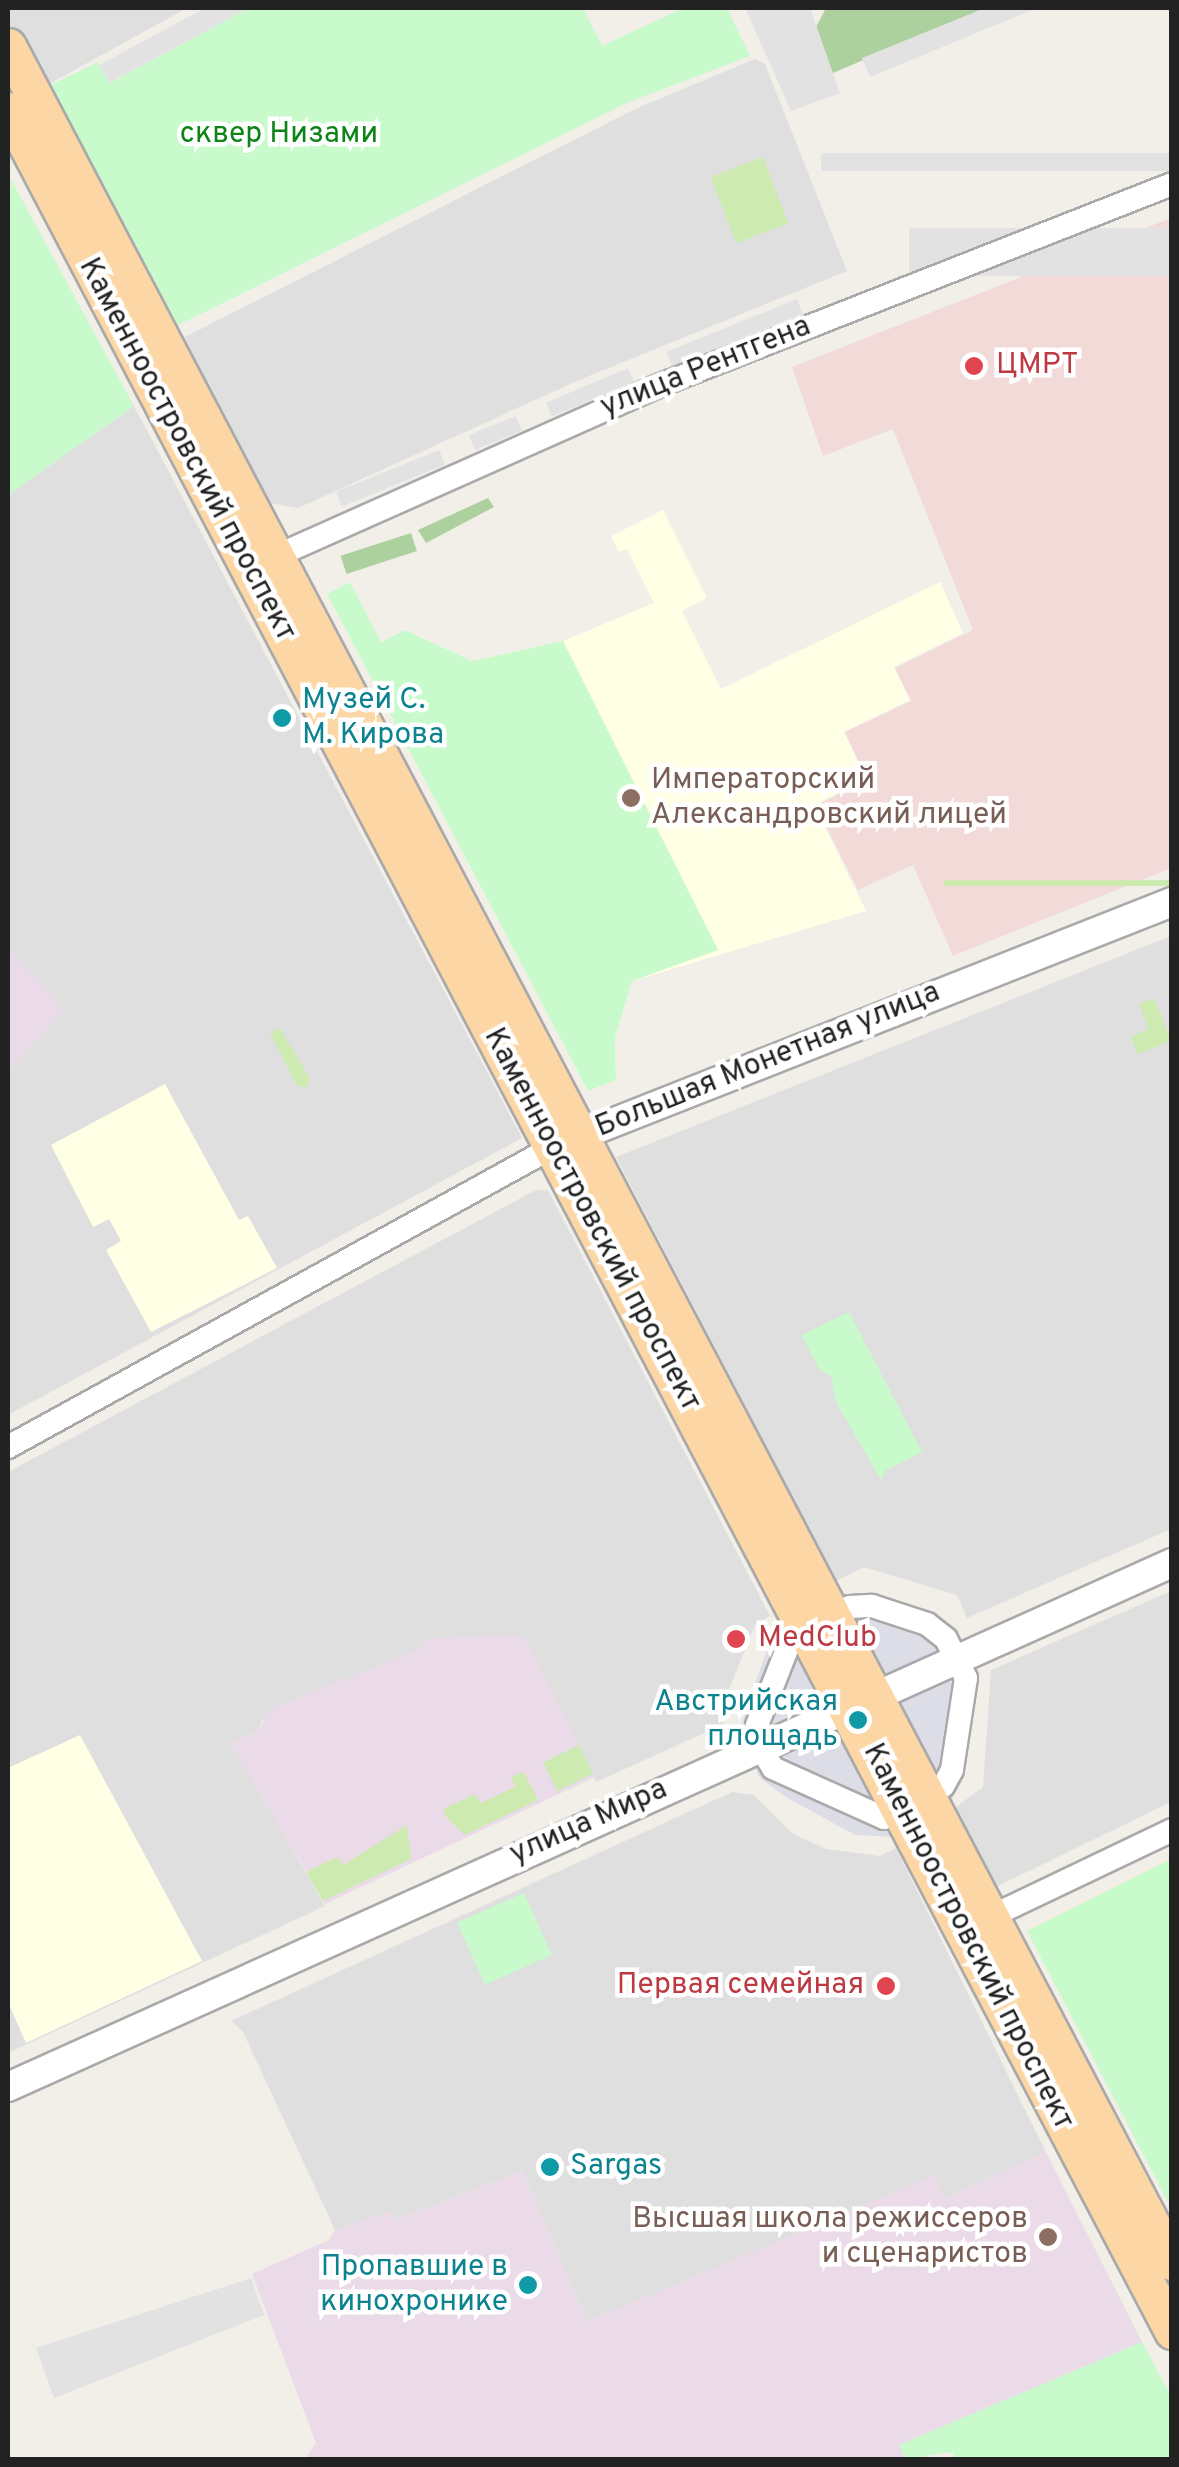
<!DOCTYPE html>
<html>
<head>
<meta charset="utf-8">
<style>
  body { margin:0 }
  #map { position:relative; width:1179px; height:2467px; overflow:hidden; background:#f2efe9; font-family:Overpass,sans-serif }
  div>[style] { position:absolute }
  .residential>* { inset:0; background:#e0dfdf }
  .commercial>* { inset:0; background:#f2dad9 }
  .industrial>* { inset:0; background:#ebdbe8 }
  .education>* { inset:0; background:#ffffe5 }
  .grass>* { inset:0; background:#cdebb0; transform-origin:0 0 }
  .forest>* { inset:0; background:#add19e; transform-origin:0 0 }
  .park>* { inset:0; background:#c8facc; transform-origin:0 0 }
  .parking>* { inset:0; background:#e2e2e2; transform-origin:0 0 }
  .plaza>* { inset:0; background:#dddde8 }
  .roads { filter:drop-shadow(2px 0 #a9a9a9) drop-shadow(-2px 0 #a9a9a9) drop-shadow(0 2px #a9a9a9) drop-shadow(0 -2px #a9a9a9) }
  .minor>* { height:22px; margin:-11px; padding:0 11px; transform-origin:11px; border-radius:11px; background:#fff }
  .tertiary>* { height:28px; margin:-14px; padding:0 14px; transform-origin:14px; border-radius:14px; background:#fff }
  .primary>* { height:35px; margin:-17.5px; padding:0 17.5px; transform-origin:17.5px; border-radius:17.5px; background:#fcd6a4 }
  .dots>* { width:28px; height:28px; translate:-50% -50%; box-sizing:border-box; border:5px solid #fff; border-radius:50% }
  span { translate:-50% -50%; white-space:nowrap; text-align:center; line-height:1.15; -webkit-text-stroke:9px #fff; paint-order:stroke }
  .park-label { font-size:30px; color:#0c8416 }
  .health-label { font-size:30px; color:#be3a42 }
  .left { translate:0 -50%; text-align:left }
  .right { translate:-100% -50%; text-align:right }
  .street-label { font-size:30px; color:#222 }
  .culture-label { font-size:30px; color:#0d838f }
  .education-label { font-size:30px; color:#785e54 }
  .frame { position:absolute; inset:0; border:10px solid #222; pointer-events:none }
</style>
</head>
<body>
<div id="map">
  <div class="residential">
    <div style="clip-path:polygon(8px 8px,187px 8px,40px 89px,8px 27px)"></div>
    <div style="clip-path:polygon(755px 59px,765px 64px,847px 271px,579px 380px,298px 508px,269px 503px,181px 339px,633px 110px)"></div>
    <div style="clip-path:polygon(134px 406px,522px 1138px,8px 1415px,8px 495px)"></div>
    <div style="clip-path:polygon(1171px 936px,1171px 1529px,967px 1618px,957px 1595px,864px 1567px,836px 1581px,616px 1157px)"></div>
    <div style="clip-path:polygon(536px 1190px,548px 1190px,770px 1616px,755px 1625px,719px 1714px,724px 1724px,596px 1782px,524px 1638px,511px 1635px,424px 1648px,262px 1720px,258px 1731px,232px 1744px,325px 1906px,8px 2053px,8px 1472px)"></div>
    <div style="clip-path:polygon(1171px 1591px,1171px 1802px,996px 1887px,956px 1807px,983px 1787px,991px 1670px)"></div>
    <div style="clip-path:polygon(732px 1792px,754px 1795px,793px 1834px,826px 1849px,880px 1856px,896px 1848px,1046px 2152px,945px 2199px,934px 2176px,587px 2322px,522px 2171px,396px 2220px,389px 2212px,335px 2230px,243px 2032px,231px 2021px)"></div>
  </div>
  <div class="commercial">
    <div style="clip-path:polygon(1171px 218px,1171px 868px,953px 956px,913px 865px,858px 890px,816px 806px,867px 779px,845px 732px,911px 701px,895px 668px,973px 630px,893px 429px,823px 456px,792px 367px)"></div>
  </div>
  <div class="industrial">
    <div style="clip-path:polygon(8px 949px,64px 1009px,13px 1066px,8px 1058px)"></div>
    <div style="clip-path:polygon(511px 1635px,524px 1637px,595px 1777px,325px 1904px,231px 1744px,258px 1731px,270px 1709px,423px 1648px,423px 1639px)"></div>
    <div style="clip-path:polygon(1046px 2152px,1142px 2342px,900px 2445px,905px 2459px,305px 2459px,316px 2443px,252px 2274px,329px 2240px,335px 2230px,389px 2212px,396px 2220px,522px 2171px,587px 2322px,934px 2175px,945px 2199px)"></div>
  </div>
  <div class="education">
    <div style="clip-path:polygon(663px 510px,707px 598px,682px 611px,721px 689px,940px 582px,963px 633px,894px 667px,910px 700px,844px 732px,866px 779px,814px 805px,866px 911px,632px 981px,615px 1038px,616px 1080px,588px 1091px,327px 594px,350px 582px,381px 642px,405px 630px,472px 661px,563px 641px,654px 603px,627px 549px,619px 552px,611px 536px)"></div>
    <div style="clip-path:polygon(165px 1084px,239px 1220px,248px 1216px,277px 1268px,151px 1332px,106px 1250px,121px 1241px,109px 1219px,93px 1227px,51px 1145px)"></div>
    <div style="clip-path:polygon(80px 1735px,202px 1961px,26px 2043px,8px 2002px,8px 1768px)"></div>
  </div>
  <div class="grass">
    <div style="left:763px;top:157px;width:71px;height:56px;rotate:69deg"></div>
    <div style="left:1171px;top:880px;width:6px;height:227px;rotate:90deg"></div>
    <div style="clip-path:polygon(1154px 998px,1171px 1041px,1138px 1054px,1131px 1037px,1149px 1029px,1139px 1004px)"></div>
    <div style="clip-path:polygon(280px 1028px,310px 1079px,306px 1088px,297px 1086px,270px 1033px)"></div>
    <div style="left:579px;top:1745px;width:32px;height:40px;rotate:64deg"></div>
    <div style="clip-path:polygon(524px 1772px,538px 1800px,465px 1835px,446px 1817px,443px 1809px,475px 1794px,481px 1803px,515px 1787px,511px 1777px)"></div>
    <div style="clip-path:polygon(407px 1825px,411px 1859px,323px 1901px,306px 1872px,337px 1857px,343px 1865px)"></div>
  </div>
  <div class="forest">
    <div style="clip-path:polygon(826px 8px,985px 8px,833px 73px,808px 42px)"></div>
    <div style="clip-path:polygon(488px 498px,494px 507px,426px 543px,418px 530px)"></div>
    <div style="left:411px;top:533px;width:19px;height:74px;rotate:72deg"></div>
  </div>
  <div class="park">
    <div style="clip-path:polygon(249px 8px,583px 8px,602px 46px,683px 8px,727px 8px,750px 56px,629px 102px,178px 325px,50px 85px,98px 62px,110px 83px)"></div>
    <div style="clip-path:polygon(8px 174px,134px 406px,8px 495px)"></div>
    <div style="clip-path:polygon(350px 582px,381px 642px,405px 630px,472px 661px,563px 641px,718px 950px,632px 981px,615px 1038px,616px 1080px,588px 1091px,327px 594px)"></div>
    <div style="clip-path:polygon(849px 1312px,922px 1452px,885px 1471px,881px 1480px,836px 1402px,831px 1376px,819px 1369px,802px 1335px)"></div>
    <div style="clip-path:polygon(1171px 1859px,1171px 2208px,1027px 1931px)"></div>
    <div style="left:524px;top:1893px;width:68px;height:73px;rotate:66deg"></div>
    <div style="clip-path:polygon(1142px 2342px,1171px 2396px,1171px 2459px,956px 2460px,952px 2452px,905px 2459px,899px 2445px)"></div>
  </div>
  <div class="parking">
    <div style="clip-path:polygon(205px 8px,249px 8px,109px 83px,99px 65px)"></div>
    <div style="clip-path:polygon(745px 8px,810px 8px,840px 93px,791px 111px)"></div>
    <div style="clip-path:polygon(985px 8px,1037px 8px,870px 77px,862px 58px)"></div>
    <div style="left:1171px;top:153px;width:18px;height:350px;rotate:90deg"></div>
    <div style="left:1171px;top:228px;width:48px;height:262px;rotate:90deg"></div>
    <div style="left:797px;top:299px;width:16px;height:141px;rotate:68deg"></div>
    <div style="left:628px;top:368px;width:15px;height:89px;rotate:67deg"></div>
    <div style="left:516px;top:416px;width:16px;height:51px;rotate:68deg"></div>
    <div style="left:439px;top:450px;width:16px;height:111px;rotate:68deg"></div>
    <div style="clip-path:polygon(251px 2278px,264px 2315px,54px 2398px,36px 2348px)"></div>
  </div>
  <div class="plaza">
    <div style="clip-path:polygon(871px 1593px,935px 1615px,956px 1629px,977px 1676px,964px 1777px,947px 1809px,894px 1837px,855px 1835px,784px 1796px,759px 1777px,739px 1731px,766px 1652px,783px 1629px,843px 1597px)"></div>
  </div>
  <div class="roads">
    <div class="minor">
      <div style="left:265px;top:561px;width:430px;rotate:-24deg"></div>
      <div style="left:658px;top:386px;width:552px;rotate:-21.45deg"></div>
      <div style="left:8px;top:1447px;width:622px;rotate:-28.83deg"></div>
      <div style="left:872px;top:1606px;width:58px;rotate:18.1deg"></div>
      <div style="left:927px;top:1624px;width:24px;rotate:38deg"></div>
      <div style="left:946px;top:1639px;width:44px;rotate:62.9deg"></div>
      <div style="left:966px;top:1678px;width:93px;rotate:98.7deg"></div>
      <div style="left:952px;top:1770px;width:18px;rotate:119deg"></div>
      <div style="left:943px;top:1786px;width:67px;rotate:151.5deg"></div>
      <div style="left:884px;top:1818px;width:122px;rotate:-155.8deg"></div>
      <div style="left:773px;top:1768px;width:26px;rotate:-122deg"></div>
      <div style="left:759px;top:1746px;width:21px;rotate:-95deg"></div>
      <div style="left:757px;top:1725px;width:92px;rotate:-68.4deg"></div>
      <div style="left:791px;top:1639px;width:67px;rotate:-28.5deg"></div>
      <div style="left:850px;top:1607px;width:22px;rotate:-3deg"></div>
      <div style="left:990px;top:1917px;width:202px;rotate:-25.5deg"></div>
    </div>
    <div class="tertiary">
      <div style="left:564px;top:1142px;width:654px;rotate:-21.54deg"></div>
      <div style="left:8px;top:2087px;width:1277px;rotate:-24.24deg"></div>
    </div>
    <div class="primary">
      <div style="left:8px;top:46px;width:2503px;rotate:62.29deg"></div>
      <div style="left:8px;top:110px;width:2508px;rotate:62.34deg"></div>
    </div>
  </div>
  <div class="dots">
    <div style="left:974px;top:366px;background:#e0444e"></div>
    <div style="left:282px;top:718px;background:#0f9aa8"></div>
    <div style="left:631px;top:798px;background:#8d6e63"></div>
    <div style="left:736px;top:1639px;background:#e0444e"></div>
    <div style="left:858px;top:1720px;background:#0f9aa8"></div>
    <div style="left:886px;top:1986px;background:#e0444e"></div>
    <div style="left:550px;top:2167px;background:#0f9aa8"></div>
    <div style="left:1048px;top:2237px;background:#8d6e63"></div>
    <div style="left:528px;top:2285px;background:#0f9aa8"></div>
  </div>
  <div class="park-label">
    <span style="left:279px;top:135px">сквер Низами</span>
  </div>
  <div class="health-label">
    <span class="left" style="left:996px;top:366px">ЦМРТ</span>
    <span class="left" style="left:758px;top:1639px">MedClub</span>
    <span class="right" style="left:864px;top:1986px">Первая семейная</span>
  </div>
  <div class="street-label">
    <span style="left:706px;top:368px;rotate:-22deg">улица Рентгена</span>
    <span style="left:186px;top:450px;rotate:62deg">Каменноостровский проспект</span>
    <span style="left:768px;top:1061px;rotate:-22deg">Большая Монетная улица</span>
    <span style="left:591px;top:1220px;rotate:62deg">Каменноостровский проспект</span>
    <span style="left:589px;top:1823px;rotate:-24deg">улица Мира</span>
    <span style="left:967px;top:1937px;rotate:63deg">Каменноостровский проспект</span>
  </div>
  <div class="culture-label">
    <span class="left" style="left:302px;top:718px">Музей С.<br>М. Кирова</span>
    <span class="right" style="left:838px;top:1720px">Австрийская<br>площадь</span>
    <span class="left" style="left:570px;top:2167px">Sargas</span>
    <span class="right" style="left:508px;top:2285px">Пропавшие в<br>кинохронике</span>
  </div>
  <div class="education-label">
    <span class="left" style="left:651px;top:798px">Императорский<br>Александровский лицей</span>
    <span class="right" style="left:1028px;top:2237px">Высшая школа режиссеров<br>и сценаристов</span>
  </div>
  <div class="frame"></div>
</div>
</body>
</html>
